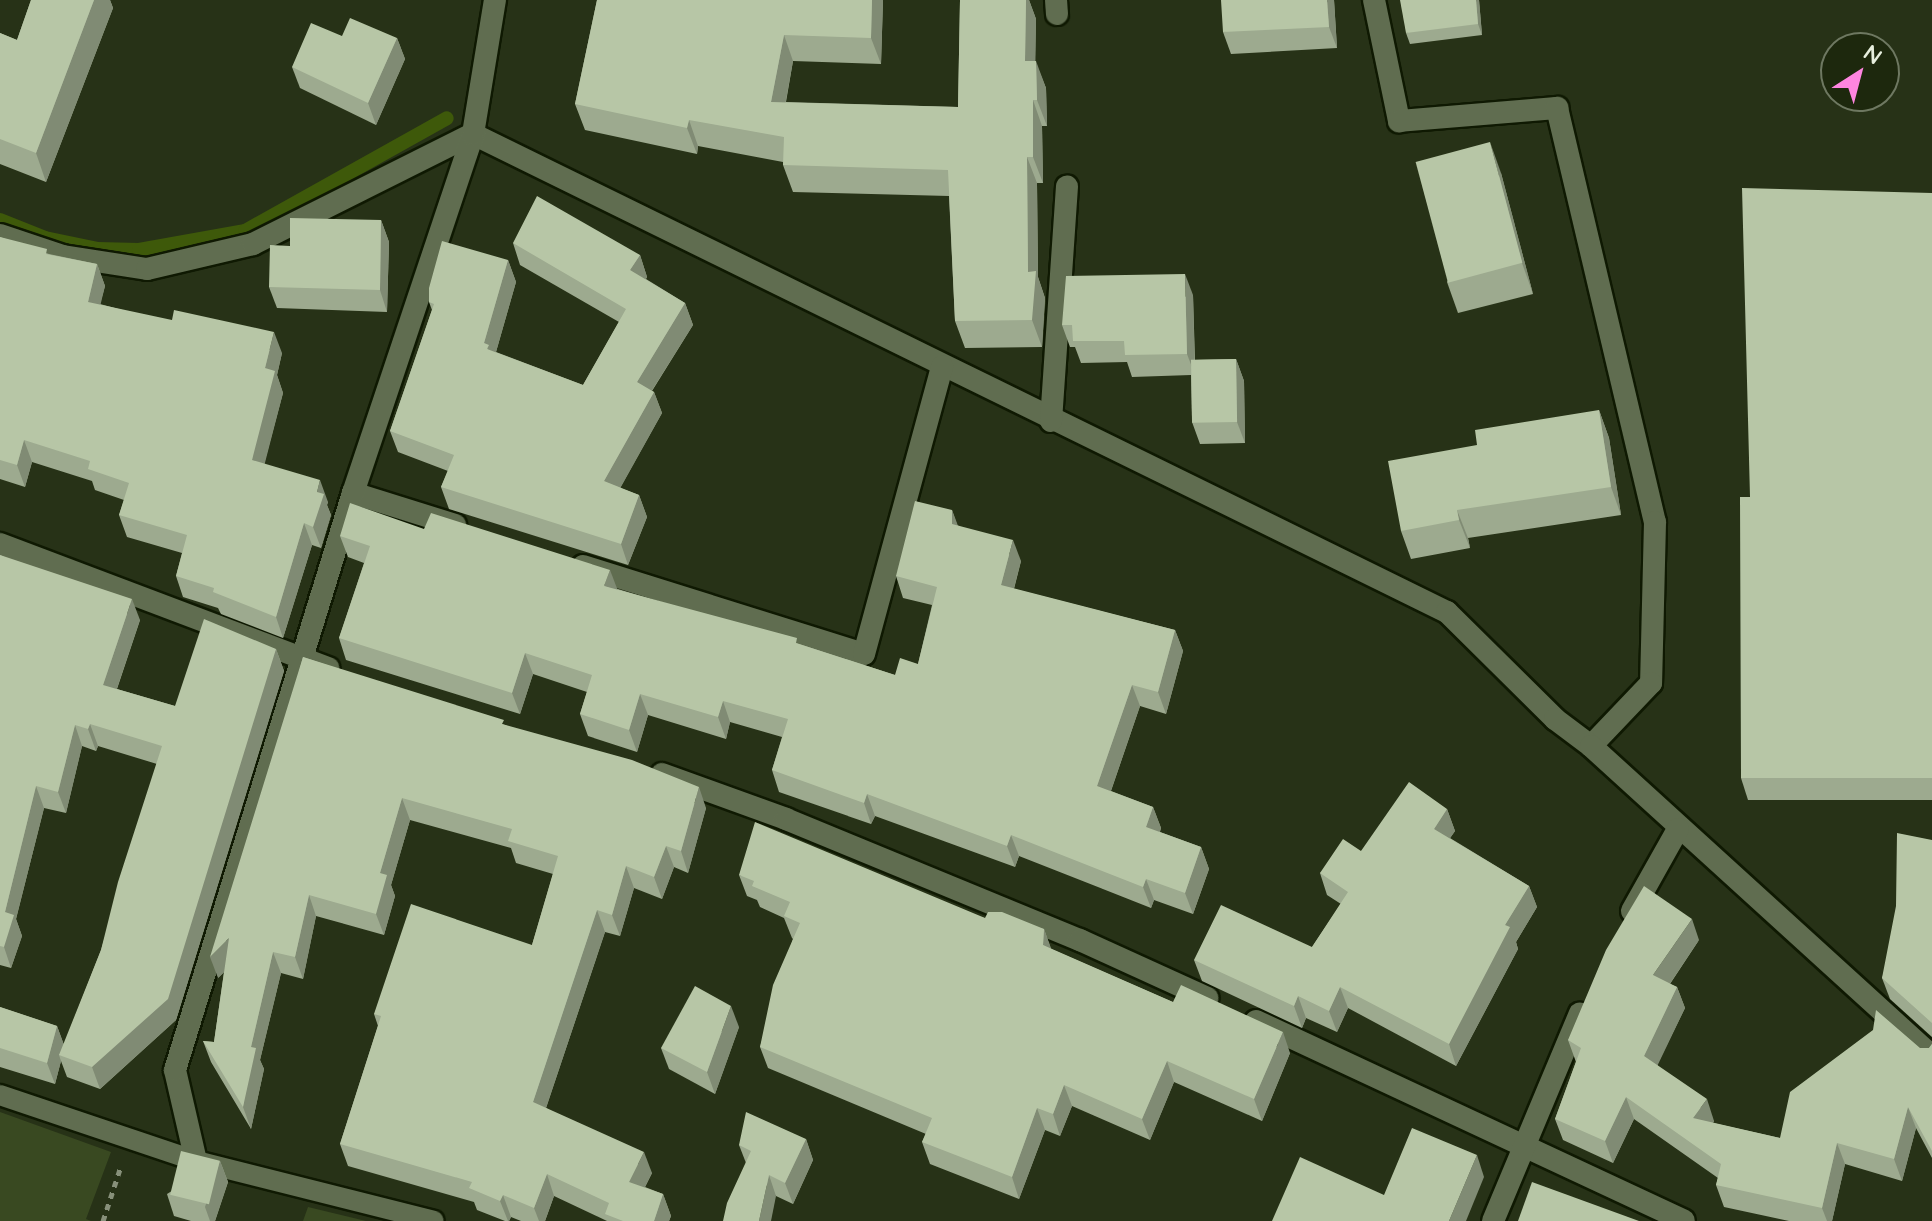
<!DOCTYPE html>
<html>
<head>
<meta charset="utf-8">
<style>
  body { margin:0 }
  #map { position:relative; width:1932px; height:1221px; overflow:hidden; background:#273217; font-family:Quicksand,sans-serif }
  div>[style] { position:absolute }
  .green>* { inset:0; background:#394921 }
  .stream>* { height:14px; margin:-7px; padding:0 7px; transform-origin:7px; border-radius:7px; background:#3e590a }
  .path>* { height:5px; margin-top:-2.5px; transform-origin:0; background:repeating-linear-gradient(90deg,#87907a 0 6px,transparent 0 12px) }
  .roads { filter:drop-shadow(2px 0 #0f1902) drop-shadow(-2px 0 #0f1902) drop-shadow(0 2px #0f1902) drop-shadow(0 -2px #0f1902) }
  .service>* { height:20px; margin:-10px; padding:0 10px; transform-origin:10px; border-radius:10px; background:#606d50 }
  .minor>* { height:22px; margin:-11px; padding:0 11px; transform-origin:11px; border-radius:11px; background:#606d50 }
  .tertiary>* { height:22px; margin:-11px; padding:0 11px; transform-origin:11px; border-radius:11px; background:#606d50 }
  .wall>* { inset:0; background:#9daa8f }
  .shaded-wall>* { inset:0; background:#808b74 }
  .building>* { inset:0; background:#b7c6a6; transform-origin:0 0 }
  span { translate:-50% -50%; white-space:nowrap; text-align:center; line-height:1.15; -webkit-text-stroke:8px #1d280d; paint-order:stroke }
  .north { position:absolute; left:1820px; top:32px; width:80px; height:80px; box-sizing:border-box; background:#1d280d; border:2px solid #6e7861; border-radius:50%; rotate:36deg; font-size:22px; font-weight:700; line-height:32px; text-align:center; color:#e7efde }
  .north::after { content:''; display:block; margin:auto; width:28px; height:36px; background:#fe85e0; clip-path:polygon(50% 0,100% 100%,50% 72%,0 100%) }
</style>
</head>
<body>
<div id="map">
  <div class="green">
    <div style="clip-path:polygon(0 1112px,111px 1152px,86px 1219px,91px 1221px,0 1221px)"></div>
    <div style="clip-path:polygon(308px 1207px,366px 1221px,303px 1221px)"></div>
  </div>
  <div class="stream">
    <div style="left:0;top:220px;width:48px;rotate:21.8deg"></div>
    <div style="left:45px;top:238px;width:53px;rotate:11.9deg"></div>
    <div style="left:97px;top:249px;width:42px;rotate:1.4deg"></div>
    <div style="left:139px;top:250px;width:108px;rotate:-10.2deg"></div>
    <div style="left:245px;top:231px;width:231px;rotate:-29.2deg"></div>
  </div>
  <div class="path">
    <div style="left:103px;top:1221px;width:55px;rotate:-71.9deg"></div>
  </div>
  <div class="roads">
    <div class="service">
      <div style="left:0;top:1095px;width:207px;rotate:18.6deg"></div>
      <div style="left:196px;top:1161px;width:245px;rotate:14.1deg"></div>
    </div>
    <div class="minor">
      <div style="left:1056px;top:0;width:14px;rotate:86deg"></div>
      <div style="left:1374px;top:0;width:124px;rotate:78.3deg"></div>
      <div style="left:1399px;top:121px;width:159px;rotate:-4.7deg"></div>
      <div style="left:1557px;top:108px;width:425px;rotate:76.7deg"></div>
      <div style="left:1655px;top:522px;width:161px;rotate:91.4deg"></div>
      <div style="left:1651px;top:683px;width:87px;rotate:133.6deg"></div>
      <div style="left:473px;top:134px;width:1085px;rotate:26.14deg"></div>
      <div style="left:1447px;top:612px;width:152px;rotate:44.7deg"></div>
      <div style="left:1555px;top:719px;width:45px;rotate:36.9deg"></div>
      <div style="left:1591px;top:746px;width:461px;rotate:42.3deg"></div>
      <div style="left:0;top:235px;width:66px;rotate:18.4deg"></div>
      <div style="left:63px;top:256px;width:85px;rotate:8.8deg"></div>
      <div style="left:147px;top:269px;width:109px;rotate:-13.3deg"></div>
      <div style="left:253px;top:244px;width:246px;rotate:-26.6deg"></div>
      <div style="left:1051px;top:421px;width:235px;rotate:-86.1deg"></div>
      <div style="left:353px;top:493px;width:107px;rotate:17.4deg"></div>
      <div style="left:0;top:544px;width:351px;rotate:20.7deg"></div>
      <div style="left:583px;top:566px;width:294px;rotate:17.4deg"></div>
      <div style="left:864px;top:654px;width:298px;rotate:-74.8deg"></div>
      <div style="left:662px;top:774px;width:132px;rotate:19.9deg"></div>
      <div style="left:786px;top:819px;width:318px;rotate:22.4deg"></div>
      <div style="left:1080px;top:940px;width:140px;rotate:24.5deg"></div>
      <div style="left:1632px;top:911px;width:94px;rotate:-60.7deg"></div>
      <div style="left:1256px;top:1021px;width:472px;rotate:25deg"></div>
      <div style="left:196px;top:1161px;width:93px;rotate:-103deg"></div>
      <div style="left:175px;top:1070px;width:604px;rotate:-72.86deg"></div>
      <div style="left:353px;top:493px;width:379px;rotate:-71.5deg"></div>
      <div style="left:1493px;top:1221px;width:225px;rotate:-67.3deg"></div>
    </div>
    <div class="tertiary">
      <div style="left:473px;top:134px;width:136px;rotate:-80.7deg"></div>
    </div>
  </div>
  <div class="wall">
    <div style="clip-path:polygon(31px 0,110px 0,113px 8px,46px 182px,0 164px,0 33px,17px 40px)"></div>
    <div style="clip-path:polygon(597px 0,883px 0,881px 64px,793px 61px,786px 102px,958px 107px,960px 0,1029px 0,1036px 19px,1035px 61px,1046px 88px,1047px 126px,1042px 126px,1043px 183px,1037px 183px,1038px 277px,1045px 298px,1042px 347px,965px 348px,955px 321px,949px 196px,793px 192px,783px 165px,783px 162px,698px 146px,697px 154px,585px 130px,575px 104px)"></div>
    <div style="clip-path:polygon(1334px 0,1337px 48px,1231px 54px,1223px 32px)"></div>
    <div style="clip-path:polygon(1479px 0,1482px 35px,1410px 44px,1406px 33px)"></div>
    <div style="clip-path:polygon(397px 38px,405px 59px,376px 125px,300px 88px,292px 67px)"></div>
    <div style="clip-path:polygon(1501px 173px,1533px 294px,1458px 313px,1447px 282px)"></div>
    <div style="clip-path:polygon(1932px 193px,1932px 800px,1748px 800px,1741px 778px,1750px 497px)"></div>
    <div style="clip-path:polygon(381px 220px,389px 242px,387px 312px,277px 308px,269px 287px,290px 246px)"></div>
    <div style="clip-path:polygon(0 237px,49px 254px,97px 264px,105px 286px,100px 304px,282px 353px,277px 375px,283px 393px,264px 464px,328px 502px,327px 505px,331px 515px,321px 548px,312px 545px,283px 638px,221px 614px,218px 608px,183px 597px,176px 576px,182px 553px,127px 537px,119px 515px,124px 500px,95px 490px,92px 481px,32px 462px,25px 487px,0 479px)"></div>
    <div style="clip-path:polygon(513px 243px,640px 255px,647px 277px,646px 279px,685px 303px,693px 325px,652px 391px,654px 392px,662px 413px,620px 488px,639px 495px,647px 517px,628px 565px,449px 509px,441px 487px,448px 471px,398px 452px,390px 431px,432px 310px,429px 302px,508px 260px,516px 282px,496px 352px,583px 385px,619px 322px,520px 265px)"></div>
    <div style="clip-path:polygon(1193px 295px,1195px 360px,1236px 359px,1244px 381px,1245px 443px,1200px 444px,1192px 422px,1191px 375px,1132px 377px,1127px 362px,1081px 363px,1075px 347px,1070px 347px,1062px 325px)"></div>
    <div style="clip-path:polygon(1599px 410px,1609px 438px,1621px 515px,1468px 538px,1470px 548px,1411px 559px,1401px 531px)"></div>
    <div style="clip-path:polygon(952px 510px,957px 525px,1021px 561px,1014px 589px,1175px 630px,1183px 651px,1166px 714px,1140px 706px,1111px 791px,1153px 807px,1161px 828px,1160px 832px,1201px 847px,1209px 869px,1193px 914px,1154px 900px,1151px 908px,1019px 856px,1015px 867px,875px 816px,871px 824px,779px 792px,772px 770px,782px 737px,730px 722px,726px 739px,648px 715px,637px 752px,588px 736px,580px 714px,587px 692px,533px 674px,520px 714px,346px 660px,339px 638px,364px 563px,348px 557px,340px 536px,424px 529px,618px 589px,799px 644px,895px 675px,918px 664px,932px 605px,903px 598px,896px 576px)"></div>
    <div style="clip-path:polygon(0 555px,140px 620px,117px 689px,175px 706px,276px 649px,284px 671px,176px 1020px,100px 1089px,67px 1077px,61px 1061px,55px 1084px,0 1067px,0 1007px,57px 1026px,64px 1045px,101px 950px,157px 764px,98px 746px,96px 751px,82px 746px,66px 813px,44px 808px,16px 919px,22px 936px,11px 968px,0 965px)"></div>
    <div style="clip-path:polygon(303px 657px,505px 725px,706px 808px,688px 873px,674px 867px,662px 899px,634px 888px,620px 936px,605px 932px,546px 1108px,652px 1173px,645px 1187px,663px 1194px,671px 1216px,669px 1221px,607px 1221px,554px 1196px,545px 1221px,521px 1221px,511px 1217px,509px 1221px,505px 1221px,477px 1210px,474px 1202px,348px 1166px,340px 1144px,378px 1026px,374px 1014px,532px 945px,553px 874px,516px 863px,511px 848px,410px 820px,391px 885px,395px 896px,384px 935px,316px 916px,303px 979px,281px 973px,260px 1060px,264px 1069px,251px 1129px,211px 1062px,203px 1041px,214px 1042px,224px 972px,218px 978px)"></div>
    <div style="clip-path:polygon(1447px 809px,1455px 831px,1450px 838px,1529px 886px,1537px 907px,1516px 942px,1518px 949px,1456px 1066px,1348px 1008px,1337px 1032px,1306px 1018px,1302px 1028px,1202px 981px,1194px 960px,1312px 947px,1341px 904px,1327px 895px,1320px 873px,1361px 851px)"></div>
    <div style="clip-path:polygon(1932px 840px,1932px 1037px,1890px 999px,1882px 978px)"></div>
    <div style="clip-path:polygon(739px 875px,985px 918px,1044px 929px,1051px 949px,1290px 1053px,1262px 1121px,1174px 1082px,1150px 1140px,1072px 1106px,1060px 1136px,1045px 1130px,1019px 1199px,930px 1164px,922px 1142px,926px 1134px,768px 1068px,760px 1047px,793px 939px,792px 938px,784px 918px,760px 907px,757px 900px,747px 896px)"></div>
    <div style="clip-path:polygon(1699px 940px,1670px 984px,1677px 987px,1685px 1008px,1657px 1065px,1714px 1121px,1713px 1123px,1780px 1138px,1920px 1048px,1929px 1048px,1932px 1044px,1932px 1158px,1916px 1128px,1902px 1181px,1845px 1164px,1832px 1221px,1789px 1221px,1724px 1207px,1716px 1185px,1718px 1178px,1634px 1119px,1613px 1163px,1563px 1140px,1555px 1119px,1576px 1062px,1568px 1040px)"></div>
    <div style="clip-path:polygon(739px 1027px,715px 1094px,669px 1069px,661px 1048px)"></div>
    <div style="clip-path:polygon(806px 1139px,813px 1160px,793px 1204px,776px 1196px,746px 1163px,739px 1145px)"></div>
    <div style="clip-path:polygon(220px 1161px,228px 1182px,215px 1221px,191px 1221px,174px 1216px,167px 1194px)"></div>
  </div>
  <div class="shaded-wall">
    <div style="clip-path:polygon(94px 0,110px 0,113px 8px,46px 182px,36px 153px)"></div>
    <div style="clip-path:polygon(872px 0,883px 0,881px 64px,871px 38px)"></div>
    <div style="clip-path:polygon(1026px 0,1029px 0,1036px 19px,1035px 88px,1025px 61px)"></div>
    <div style="clip-path:polygon(1327px 0,1334px 0,1337px 48px,1329px 27px)"></div>
    <div style="clip-path:polygon(1476px 0,1479px 0,1482px 35px,1478px 24px)"></div>
    <div style="clip-path:polygon(784px 35px,793px 61px,781px 128px,771px 102px)"></div>
    <div style="clip-path:polygon(397px 38px,405px 59px,376px 125px,368px 103px)"></div>
    <div style="clip-path:polygon(1036px 61px,1046px 88px,1047px 126px,1037px 100px)"></div>
    <div style="clip-path:polygon(1033px 100px,1042px 126px,1043px 183px,1033px 157px)"></div>
    <div style="clip-path:polygon(689px 120px,698px 146px,697px 154px,687px 128px)"></div>
    <div style="clip-path:polygon(1490px 142px,1501px 173px,1533px 294px,1522px 263px)"></div>
    <div style="clip-path:polygon(1027px 157px,1037px 183px,1038px 277px,1045px 298px,1042px 347px,1032px 320px,1028px 272px)"></div>
    <div style="clip-path:polygon(381px 220px,389px 242px,387px 312px,380px 290px)"></div>
    <div style="clip-path:polygon(640px 255px,647px 277px,638px 291px,630px 270px)"></div>
    <div style="clip-path:polygon(508px 260px,516px 282px,494px 359px,484px 343px)"></div>
    <div style="clip-path:polygon(97px 264px,105px 286px,96px 323px,88px 302px)"></div>
    <div style="clip-path:polygon(1185px 274px,1193px 295px,1195px 375px,1187px 354px)"></div>
    <div style="clip-path:polygon(685px 303px,693px 325px,644px 403px,637px 382px)"></div>
    <div style="clip-path:polygon(274px 332px,282px 353px,277px 375px,283px 393px,260px 482px,252px 460px,265px 368px)"></div>
    <div style="clip-path:polygon(1236px 359px,1244px 381px,1245px 443px,1237px 422px)"></div>
    <div style="clip-path:polygon(654px 392px,662px 413px,612px 503px,604px 481px)"></div>
    <div style="clip-path:polygon(1599px 410px,1609px 438px,1621px 515px,1611px 487px)"></div>
    <div style="clip-path:polygon(24px 440px,32px 462px,25px 487px,17px 465px)"></div>
    <div style="clip-path:polygon(320px 480px,328px 502px,327px 505px,331px 515px,321px 548px,313px 527px,317px 492px)"></div>
    <div style="clip-path:polygon(639px 495px,647px 517px,628px 565px,621px 544px)"></div>
    <div style="clip-path:polygon(952px 510px,960px 531px,952px 524px)"></div>
    <div style="clip-path:polygon(1457px 510px,1468px 538px,1470px 548px,1459px 520px)"></div>
    <div style="clip-path:polygon(304px 523px,312px 545px,283px 638px,276px 617px)"></div>
    <div style="clip-path:polygon(1013px 540px,1021px 561px,1009px 607px,1001px 585px)"></div>
    <div style="clip-path:polygon(610px 570px,618px 591px,604px 586px)"></div>
    <div style="clip-path:polygon(132px 599px,140px 620px,111px 706px,103px 685px)"></div>
    <div style="clip-path:polygon(1175px 630px,1183px 651px,1166px 714px,1158px 692px)"></div>
    <div style="clip-path:polygon(276px 649px,284px 671px,176px 1020px,100px 1089px,92px 1067px)"></div>
    <div style="clip-path:polygon(525px 653px,533px 674px,520px 714px,512px 693px)"></div>
    <div style="clip-path:polygon(1132px 685px,1140px 706px,1105px 808px,1097px 786px)"></div>
    <div style="clip-path:polygon(640px 694px,648px 715px,637px 752px,629px 730px)"></div>
    <div style="clip-path:polygon(723px 701px,730px 722px,726px 739px,718px 717px)"></div>
    <div style="clip-path:polygon(90px 724px,98px 746px,96px 751px,88px 729px)"></div>
    <div style="clip-path:polygon(75px 725px,82px 746px,66px 813px,58px 792px)"></div>
    <div style="clip-path:polygon(36px 786px,44px 808px,16px 919px,22px 936px,11px 968px,4px 947px,5px 912px)"></div>
    <div style="clip-path:polygon(699px 787px,706px 808px,688px 873px,681px 851px)"></div>
    <div style="clip-path:polygon(867px 794px,875px 816px,871px 824px,864px 803px)"></div>
    <div style="clip-path:polygon(402px 798px,410px 820px,391px 885px,395px 896px,384px 935px,376px 914px,380px 873px)"></div>
    <div style="clip-path:polygon(1153px 807px,1161px 828px,1153px 849px,1146px 827px)"></div>
    <div style="clip-path:polygon(1447px 809px,1455px 831px,1442px 850px,1434px 829px)"></div>
    <div style="clip-path:polygon(1011px 835px,1019px 856px,1015px 867px,1007px 846px)"></div>
    <div style="clip-path:polygon(666px 846px,674px 867px,662px 899px,654px 877px)"></div>
    <div style="clip-path:polygon(1201px 847px,1209px 869px,1193px 914px,1185px 893px)"></div>
    <div style="clip-path:polygon(626px 866px,634px 888px,620px 936px,612px 915px)"></div>
    <div style="clip-path:polygon(1146px 879px,1154px 900px,1151px 908px,1143px 887px)"></div>
    <div style="clip-path:polygon(1529px 886px,1537px 907px,1516px 942px,1518px 949px,1456px 1066px,1449px 1044px,1505px 925px)"></div>
    <div style="clip-path:polygon(309px 895px,316px 916px,303px 979px,295px 957px)"></div>
    <div style="clip-path:polygon(597px 910px,605px 932px,541px 1123px,533px 1102px)"></div>
    <div style="clip-path:polygon(1692px 919px,1699px 940px,1661px 997px,1653px 975px)"></div>
    <div style="clip-path:polygon(1044px 929px,1052px 951px,1043px 945px)"></div>
    <div style="clip-path:polygon(229px 938px,237px 960px,218px 978px,210px 957px)"></div>
    <div style="clip-path:polygon(273px 952px,281px 973px,260px 1060px,264px 1069px,251px 1129px,243px 1107px,251px 1047px)"></div>
    <div style="clip-path:polygon(1340px 987px,1348px 1008px,1337px 1032px,1329px 1011px)"></div>
    <div style="clip-path:polygon(1677px 987px,1685px 1008px,1652px 1077px,1644px 1056px)"></div>
    <div style="clip-path:polygon(1298px 996px,1306px 1018px,1302px 1028px,1294px 1006px)"></div>
    <div style="clip-path:polygon(731px 1006px,739px 1027px,715px 1094px,707px 1072px)"></div>
    <div style="clip-path:polygon(57px 1026px,65px 1048px,59px 1055px,61px 1061px,55px 1084px,47px 1063px)"></div>
    <div style="clip-path:polygon(1283px 1032px,1290px 1053px,1262px 1121px,1254px 1099px)"></div>
    <div style="clip-path:polygon(1167px 1061px,1174px 1082px,1150px 1140px,1142px 1119px)"></div>
    <div style="clip-path:polygon(1064px 1085px,1072px 1106px,1060px 1136px,1053px 1114px)"></div>
    <div style="clip-path:polygon(1626px 1097px,1634px 1119px,1613px 1163px,1605px 1141px)"></div>
    <div style="clip-path:polygon(1707px 1099px,1714px 1121px,1701px 1140px,1693px 1118px)"></div>
    <div style="clip-path:polygon(1908px 1107px,1916px 1128px,1902px 1181px,1894px 1159px)"></div>
    <div style="clip-path:polygon(1037px 1108px,1045px 1130px,1019px 1199px,1012px 1177px)"></div>
    <div style="clip-path:polygon(806px 1139px,813px 1160px,793px 1204px,785px 1183px)"></div>
    <div style="clip-path:polygon(1837px 1143px,1845px 1164px,1832px 1221px,1827px 1221px,1822px 1208px)"></div>
    <div style="clip-path:polygon(644px 1152px,652px 1173px,637px 1203px,629px 1182px)"></div>
    <div style="clip-path:polygon(1477px 1155px,1484px 1177px,1466px 1221px,1449px 1221px)"></div>
    <div style="clip-path:polygon(220px 1161px,228px 1182px,215px 1221px,210px 1221px,205px 1207px)"></div>
    <div style="clip-path:polygon(547px 1174px,554px 1196px,545px 1221px,539px 1221px,534px 1208px)"></div>
    <div style="clip-path:polygon(769px 1175px,776px 1196px,771px 1221px,759px 1221px)"></div>
    <div style="clip-path:polygon(663px 1194px,671px 1216px,669px 1221px,654px 1221px)"></div>
    <div style="clip-path:polygon(503px 1195px,511px 1217px,509px 1221px,508px 1221px,500px 1201px)"></div>
  </div>
  <div class="building">
    <div style="clip-path:polygon(31px 0,94px 0,36px 153px,0 139px,0 33px,17px 40px)"></div>
    <div style="clip-path:polygon(597px 0,872px 0,871px 38px,784px 35px,771px 102px,958px 107px,960px 0,1026px 0,1025px 61px,1036px 61px,1037px 100px,1033px 100px,1033px 157px,1027px 157px,1028px 272px,1036px 271px,1032px 320px,955px 321px,948px 170px,783px 165px,784px 137px,689px 120px,687px 128px,575px 104px)"></div>
    <div style="clip-path:polygon(1221px 0,1327px 0,1329px 27px,1223px 32px)"></div>
    <div style="clip-path:polygon(1400px 0,1476px 0,1478px 24px,1406px 33px)"></div>
    <div style="clip-path:polygon(350px 18px,397px 38px,368px 103px,292px 67px,311px 23px,342px 36px)"></div>
    <div style="left:1490px;top:142px;width:125px;height:77px;rotate:75deg"></div>
    <div style="clip-path:polygon(1742px 188px,1932px 193px,1932px 778px,1741px 778px,1740px 497px,1750px 497px)"></div>
    <div style="clip-path:polygon(537px 196px,640px 255px,630px 270px,685px 303px,637px 382px,654px 392px,604px 481px,639px 495px,621px 544px,441px 487px,454px 455px,390px 431px,434px 304px,429px 302px,429px 288px,442px 241px,508px 260px,484px 343px,489px 345px,487px 349px,583px 385px,626px 309px,513px 243px)"></div>
    <div style="clip-path:polygon(290px 218px,381px 220px,380px 290px,269px 287px,270px 245px,290px 246px)"></div>
    <div style="clip-path:polygon(0 237px,47px 249px,46px 254px,97px 264px,88px 302px,172px 320px,174px 310px,274px 332px,265px 368px,275px 371px,252px 460px,320px 480px,317px 492px,324px 494px,313px 527px,304px 523px,276px 617px,213px 592px,214px 588px,176px 576px,187px 535px,119px 515px,129px 483px,88px 469px,90px 461px,24px 440px,17px 465px,0 460px)"></div>
    <div style="clip-path:polygon(1185px 274px,1187px 354px,1125px 355px,1124px 341px,1073px 341px,1072px 325px,1062px 325px,1066px 276px)"></div>
    <div style="left:1236px;top:359px;width:63px;height:45px;rotate:89deg"></div>
    <div style="clip-path:polygon(1599px 410px,1611px 487px,1457px 510px,1459px 520px,1401px 531px,1388px 461px,1477px 445px,1475px 430px)"></div>
    <div style="clip-path:polygon(915px 501px,952px 510px,952px 524px,1013px 540px,1001px 585px,1175px 630px,1158px 692px,1132px 685px,1097px 786px,1153px 807px,1146px 827px,1201px 847px,1185px 893px,1146px 879px,1143px 887px,1011px 835px,1007px 846px,867px 794px,864px 803px,772px 770px,788px 719px,723px 701px,718px 717px,640px 694px,629px 730px,580px 714px,592px 675px,525px 653px,512px 693px,339px 638px,370px 546px,340px 536px,350px 503px,424px 529px,431px 513px,610px 570px,604px 586px,797px 638px,796px 643px,895px 675px,900px 658px,918px 664px,937px 587px,896px 576px)"></div>
    <div style="clip-path:polygon(0 555px,132px 599px,103px 685px,175px 706px,204px 619px,276px 649px,168px 999px,92px 1067px,59px 1055px,101px 950px,118px 882px,162px 746px,90px 724px,88px 729px,75px 725px,58px 792px,36px 786px,5px 912px,14px 915px,4px 947px,0 946px)"></div>
    <div style="clip-path:polygon(303px 657px,504px 720px,502px 724px,632px 760px,699px 787px,681px 851px,666px 846px,654px 877px,626px 866px,612px 915px,597px 910px,533px 1102px,644px 1152px,629px 1182px,663px 1194px,654px 1221px,623px 1221px,605px 1214px,609px 1203px,547px 1174px,534px 1208px,503px 1195px,500px 1201px,469px 1188px,472px 1182px,340px 1144px,381px 1016px,374px 1014px,411px 904px,532px 945px,558px 856px,508px 841px,512px 829px,402px 798px,380px 873px,387px 875px,376px 914px,309px 895px,295px 957px,273px 952px,251px 1047px,256px 1048px,243px 1107px,203px 1041px,214px 1042px,229px 938px,210px 957px)"></div>
    <div style="clip-path:polygon(1409px 782px,1447px 809px,1434px 829px,1529px 886px,1505px 925px,1510px 927px,1449px 1044px,1340px 987px,1329px 1011px,1298px 996px,1294px 1006px,1194px 960px,1221px 905px,1312px 947px,1348px 892px,1320px 873px,1343px 839px,1361px 851px)"></div>
    <div style="clip-path:polygon(755px 822px,985px 918px,988px 912px,1002px 912px,1044px 929px,1043px 945px,1173px 1002px,1181px 985px,1283px 1032px,1254px 1099px,1167px 1061px,1142px 1119px,1064px 1085px,1053px 1114px,1037px 1108px,1012px 1177px,922px 1142px,932px 1118px,760px 1047px,773px 985px,800px 923px,784px 916px,790px 902px,752px 886px,754px 881px,739px 875px)"></div>
    <div style="clip-path:polygon(1897px 833px,1932px 840px,1932px 1023px,1882px 978px,1896px 906px)"></div>
    <div style="clip-path:polygon(1644px 886px,1692px 919px,1653px 975px,1677px 987px,1644px 1056px,1707px 1099px,1693px 1118px,1780px 1138px,1790px 1092px,1873px 1030px,1876px 1010px,1920px 1048px,1929px 1048px,1932px 1044px,1932px 1151px,1908px 1107px,1894px 1159px,1837px 1143px,1822px 1208px,1716px 1185px,1721px 1164px,1626px 1097px,1605px 1141px,1555px 1119px,1581px 1048px,1568px 1040px,1606px 950px)"></div>
    <div style="clip-path:polygon(695px 986px,731px 1006px,707px 1072px,661px 1048px)"></div>
    <div style="clip-path:polygon(0 1007px,57px 1026px,47px 1063px,0 1048px)"></div>
    <div style="clip-path:polygon(746px 1112px,806px 1139px,785px 1183px,769px 1175px,759px 1221px,723px 1221px,727px 1203px,751px 1151px,739px 1145px)"></div>
    <div style="clip-path:polygon(1412px 1128px,1477px 1155px,1449px 1221px,1272px 1221px,1300px 1157px,1384px 1195px)"></div>
    <div style="left:181px;top:1151px;width:40px;height:45px;rotate:14deg"></div>
    <div style="clip-path:polygon(1532px 1182px,1639px 1221px,1518px 1221px)"></div>
  </div>
  <div class="north">N</div>
</div>
</body>
</html>
